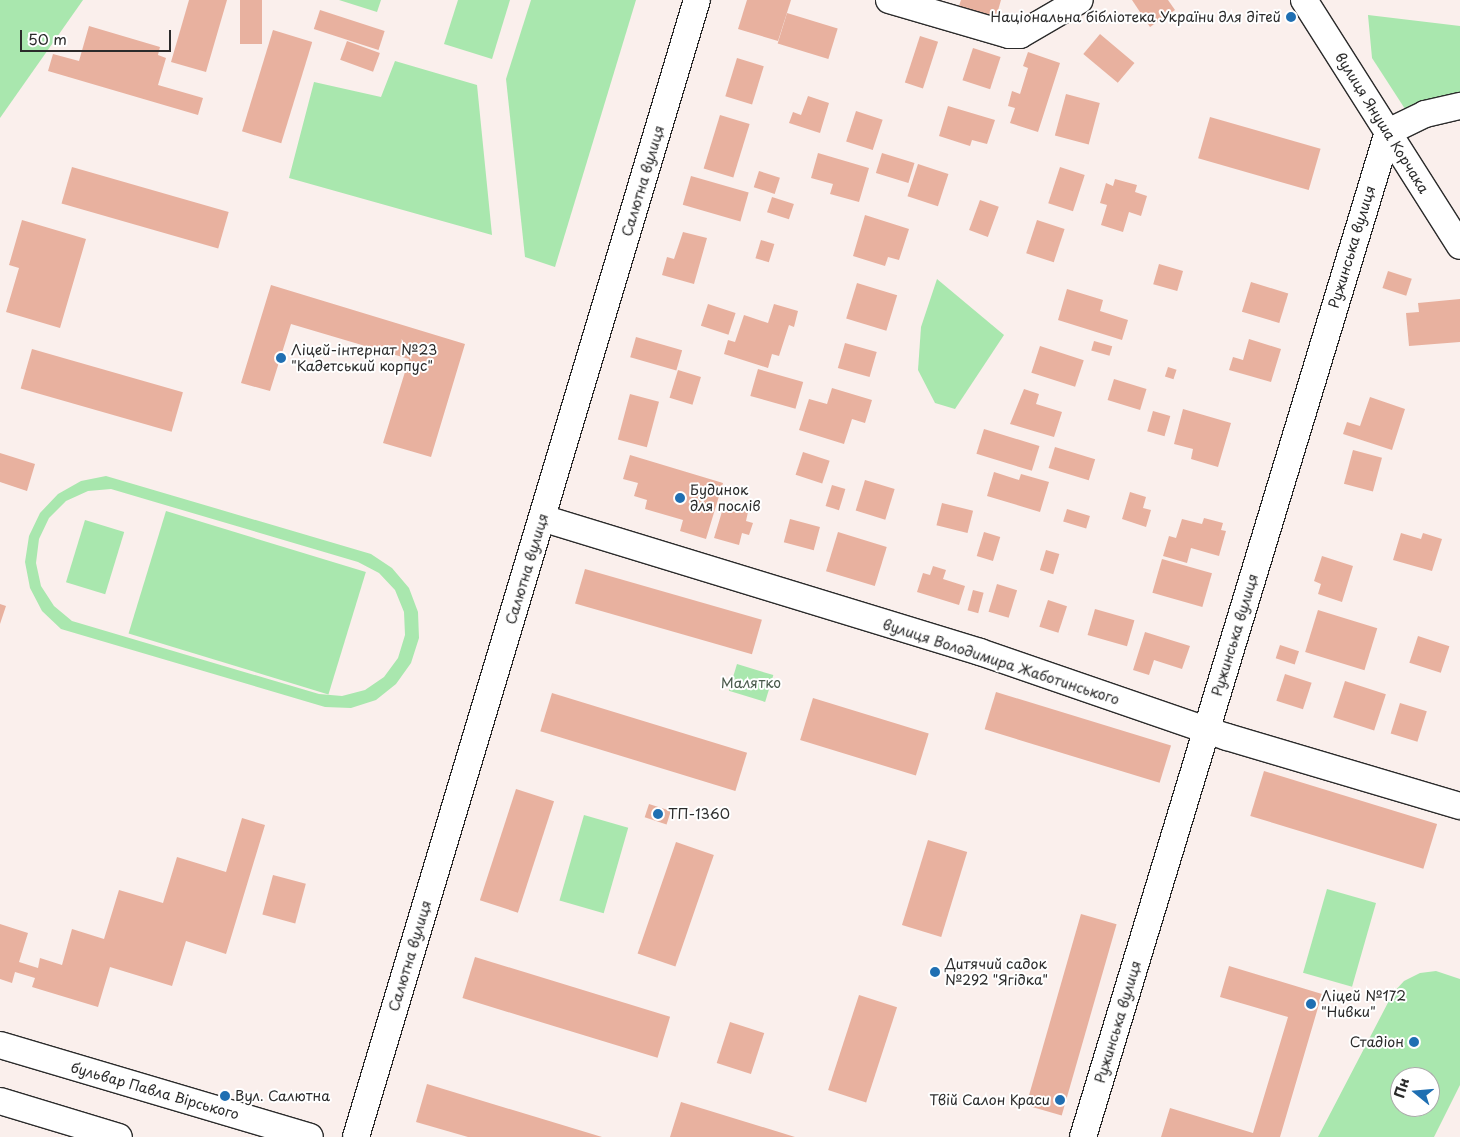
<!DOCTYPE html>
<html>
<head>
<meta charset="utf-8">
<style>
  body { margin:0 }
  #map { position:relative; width:1460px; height:1137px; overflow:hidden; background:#faefec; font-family:"Playpen Sans",sans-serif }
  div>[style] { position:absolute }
  .green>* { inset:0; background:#a9e7ae; transform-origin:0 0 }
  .building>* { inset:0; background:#e8b19f; transform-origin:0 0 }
  .roads { filter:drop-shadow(1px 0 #2b2b2b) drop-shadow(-1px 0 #2b2b2b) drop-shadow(0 1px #2b2b2b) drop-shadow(0 -1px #2b2b2b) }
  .minor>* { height:26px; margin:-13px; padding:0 13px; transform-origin:13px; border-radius:13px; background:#fff }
  .dots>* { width:14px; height:14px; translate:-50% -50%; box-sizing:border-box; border:2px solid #fff; border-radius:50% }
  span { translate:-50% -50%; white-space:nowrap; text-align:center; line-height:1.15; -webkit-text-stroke:4px #fff; paint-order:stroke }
  .poi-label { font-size:14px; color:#2b2b2b }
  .right { translate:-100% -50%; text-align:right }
  .left { translate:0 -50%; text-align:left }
  .street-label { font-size:14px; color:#2b2b2b }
  .park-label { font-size:14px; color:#4a5a4c }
  .north { position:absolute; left:1390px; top:1067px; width:50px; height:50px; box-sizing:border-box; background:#fff; border:1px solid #aaa; border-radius:50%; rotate:287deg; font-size:14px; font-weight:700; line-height:20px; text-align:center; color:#2b2b2b }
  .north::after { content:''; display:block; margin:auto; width:18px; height:22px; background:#1f6fb2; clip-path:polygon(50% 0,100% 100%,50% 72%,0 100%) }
  .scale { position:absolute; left:20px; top:30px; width:151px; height:22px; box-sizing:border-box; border:2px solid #2b2b2b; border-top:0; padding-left:6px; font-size:15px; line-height:18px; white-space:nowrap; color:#2b2b2b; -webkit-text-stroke:4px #fff; paint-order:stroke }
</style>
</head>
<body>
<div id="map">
  <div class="green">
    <div style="clip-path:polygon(0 0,83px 0,0 118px)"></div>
    <div style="clip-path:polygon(339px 0,381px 0,377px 12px)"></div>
    <div style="clip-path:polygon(458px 0,510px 0,492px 59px,444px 44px)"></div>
    <div style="clip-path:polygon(531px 0,636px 0,555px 267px,525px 257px,506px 79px)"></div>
    <div style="clip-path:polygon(1368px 15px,1460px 26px,1460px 95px,1407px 112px,1372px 58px)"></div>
    <div style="clip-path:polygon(395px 61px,477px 85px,492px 235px,289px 178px,314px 82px,381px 97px)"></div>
    <div style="clip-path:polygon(937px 279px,1004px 335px,955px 409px,935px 403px,918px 370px,921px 327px)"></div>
    <div style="clip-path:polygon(evenodd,106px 476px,371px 554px,392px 568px,409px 588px,418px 612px,419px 638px,411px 663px,396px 684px,376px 700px,351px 708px,325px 707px,61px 629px,42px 611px,30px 588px,25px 562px,29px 536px,40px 513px,58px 494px,81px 481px,106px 476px,111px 489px,358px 562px,379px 573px,395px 590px,404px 612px,405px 635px,398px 658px,384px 677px,365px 690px,342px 696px,319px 694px,72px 621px,54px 606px,41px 586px,36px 563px,39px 539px,49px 518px,66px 501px,88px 491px,111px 489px)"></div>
    <div style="left:166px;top:511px;width:209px;height:128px;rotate:17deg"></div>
    <div style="left:85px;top:520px;width:41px;height:65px;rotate:17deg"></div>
    <div style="left:737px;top:664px;width:38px;height:28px;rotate:17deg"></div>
    <div style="left:584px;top:815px;width:46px;height:89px;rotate:16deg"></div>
    <div style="left:1327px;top:889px;width:51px;height:87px;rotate:16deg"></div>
    <div style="clip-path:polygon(evenodd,1436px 971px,1460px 979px,1460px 1085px,1434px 1137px,1318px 1137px,1393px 993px,1404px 981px,1420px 973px,1436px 971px,1400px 1077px,1430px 1077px,1430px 1107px,1400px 1107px,1400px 1077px)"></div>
  </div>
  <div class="building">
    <div style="clip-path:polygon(189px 0,227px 0,206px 72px,171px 62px)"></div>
    <div style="left:240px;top:0;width:22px;height:44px"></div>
    <div style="clip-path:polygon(747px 0,791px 0,778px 41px,738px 29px)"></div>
    <div style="clip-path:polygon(961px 0,1001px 0,995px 21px,958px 9px)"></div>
    <div style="clip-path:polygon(1132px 0,1168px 0,1175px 10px,1150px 27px)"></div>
    <div style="left:320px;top:10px;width:68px;height:20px;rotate:18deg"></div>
    <div style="left:787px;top:13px;width:53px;height:32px;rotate:17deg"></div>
    <div style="clip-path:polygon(89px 26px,160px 47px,158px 55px,166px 58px,158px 85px,203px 98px,198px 115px,48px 71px,53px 54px,79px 61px)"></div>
    <div style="left:273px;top:30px;width:41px;height:106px;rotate:17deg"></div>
    <div style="left:1100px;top:34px;width:45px;height:26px;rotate:40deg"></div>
    <div style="left:920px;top:36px;width:19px;height:49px;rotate:18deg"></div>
    <div style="left:347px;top:41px;width:35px;height:20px;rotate:20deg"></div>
    <div style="left:973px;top:48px;width:29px;height:34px;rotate:18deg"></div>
    <div style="clip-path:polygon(1028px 52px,1060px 63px,1038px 132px,1010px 123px,1015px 108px,1008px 106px,1012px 91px,1020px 94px,1028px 68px,1023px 66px)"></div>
    <div style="left:737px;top:58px;width:28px;height:40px;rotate:17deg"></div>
    <div style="left:1066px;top:94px;width:35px;height:43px;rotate:15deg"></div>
    <div style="clip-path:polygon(808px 96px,829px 103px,820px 133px,789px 123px,793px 112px,801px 115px)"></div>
    <div style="clip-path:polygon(948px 106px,995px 120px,987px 144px,972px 140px,970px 146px,939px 136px)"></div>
    <div style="left:856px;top:111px;width:28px;height:32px;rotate:18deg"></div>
    <div style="left:720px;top:115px;width:31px;height:56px;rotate:17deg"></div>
    <div style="left:1210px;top:117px;width:115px;height:43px;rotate:16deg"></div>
    <div style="clip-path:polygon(818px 153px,869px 168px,859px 202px,830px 194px,833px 184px,811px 178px)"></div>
    <div style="left:882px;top:153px;width:34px;height:21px;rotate:17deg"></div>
    <div style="left:918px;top:164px;width:32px;height:34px;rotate:18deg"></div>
    <div style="left:72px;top:167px;width:163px;height:38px;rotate:16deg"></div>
    <div style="left:1060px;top:167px;width:26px;height:38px;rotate:18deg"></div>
    <div style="left:759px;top:171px;width:22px;height:17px;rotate:18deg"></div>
    <div style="left:691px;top:176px;width:60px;height:30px;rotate:16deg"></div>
    <div style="clip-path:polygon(1115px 179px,1137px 185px,1135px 192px,1147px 196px,1141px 216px,1129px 212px,1123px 232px,1101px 225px,1107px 205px,1100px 203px,1106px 183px,1113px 186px)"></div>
    <div style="left:772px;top:197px;width:23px;height:16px;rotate:18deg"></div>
    <div style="left:980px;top:200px;width:20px;height:32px;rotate:20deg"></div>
    <div style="clip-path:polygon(865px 215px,909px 229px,899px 260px,888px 257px,885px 266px,853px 256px)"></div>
    <div style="clip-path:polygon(22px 220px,86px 239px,60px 328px,6px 312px,19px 268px,9px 265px)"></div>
    <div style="left:1037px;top:220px;width:29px;height:35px;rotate:18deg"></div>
    <div style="clip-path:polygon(683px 232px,707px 238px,694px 284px,662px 275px,667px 257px,674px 259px)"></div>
    <div style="left:761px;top:240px;width:14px;height:19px;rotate:17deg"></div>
    <div style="left:1159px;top:264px;width:25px;height:21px;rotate:16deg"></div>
    <div style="left:1388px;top:271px;width:25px;height:18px;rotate:18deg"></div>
    <div style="left:1251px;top:282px;width:39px;height:31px;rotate:17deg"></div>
    <div style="left:857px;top:283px;width:42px;height:37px;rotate:17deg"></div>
    <div style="clip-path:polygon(271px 285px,465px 344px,431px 457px,383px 443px,409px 359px,291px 324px,270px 391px,241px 383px)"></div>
    <div style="clip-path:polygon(1067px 289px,1103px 300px,1100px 311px,1128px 320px,1122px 340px,1058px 320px)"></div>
    <div style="clip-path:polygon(1460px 299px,1460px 342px,1409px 346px,1406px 313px,1419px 312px,1418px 303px)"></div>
    <div style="left:708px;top:304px;width:29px;height:23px;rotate:18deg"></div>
    <div style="clip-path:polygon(774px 304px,798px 311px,794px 327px,789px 325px,779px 356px,772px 354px,768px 368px,724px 354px,728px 340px,735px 342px,744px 315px,768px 323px)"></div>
    <div style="left:636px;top:337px;width:48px;height:21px;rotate:16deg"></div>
    <div style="clip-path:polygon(1249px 339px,1281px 349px,1271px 382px,1229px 370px,1233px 357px,1243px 360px)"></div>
    <div style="left:1094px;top:341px;width:19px;height:10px;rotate:16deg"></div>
    <div style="left:845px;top:343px;width:33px;height:26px;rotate:16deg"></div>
    <div style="left:1040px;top:346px;width:46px;height:28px;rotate:18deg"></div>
    <div style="left:32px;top:349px;width:157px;height:41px;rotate:16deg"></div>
    <div style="left:1168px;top:367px;width:9px;height:10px;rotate:18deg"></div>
    <div style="left:758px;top:369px;width:47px;height:28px;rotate:16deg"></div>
    <div style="left:678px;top:370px;width:24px;height:29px;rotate:17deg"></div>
    <div style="left:1114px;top:379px;width:34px;height:22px;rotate:17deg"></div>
    <div style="clip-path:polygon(832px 388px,872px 400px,865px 423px,852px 419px,844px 444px,799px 430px,809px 399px,827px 404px)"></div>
    <div style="clip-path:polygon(1024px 389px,1039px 394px,1036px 404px,1062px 412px,1054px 437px,1010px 424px)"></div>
    <div style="left:630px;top:394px;width:30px;height:47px;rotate:15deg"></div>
    <div style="clip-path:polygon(1370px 397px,1405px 409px,1392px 450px,1343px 434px,1347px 422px,1360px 426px)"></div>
    <div style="clip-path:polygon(1183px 409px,1231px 423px,1218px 467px,1191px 459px,1193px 449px,1174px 444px)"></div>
    <div style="left:1153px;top:411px;width:18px;height:21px;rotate:16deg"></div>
    <div style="left:984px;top:429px;width:58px;height:26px;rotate:17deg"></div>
    <div style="left:1055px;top:447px;width:42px;height:22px;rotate:17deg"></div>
    <div style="left:1353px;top:450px;width:30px;height:35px;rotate:15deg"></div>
    <div style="left:803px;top:452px;width:28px;height:24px;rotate:18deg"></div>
    <div style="clip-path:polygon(0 453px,35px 464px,27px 491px,0 482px)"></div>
    <div style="clip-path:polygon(630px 455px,723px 483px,706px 539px,680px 531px,683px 520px,645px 509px,647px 500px,634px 496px,638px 483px,623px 479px)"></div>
    <div style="clip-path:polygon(994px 472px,1019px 480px,1021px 474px,1049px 482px,1040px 512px,987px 496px)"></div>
    <div style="left:865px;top:480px;width:31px;height:32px;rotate:17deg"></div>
    <div style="left:832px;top:485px;width:14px;height:22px;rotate:17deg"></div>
    <div style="clip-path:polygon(1130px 492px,1146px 497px,1143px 508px,1151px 510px,1146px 527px,1122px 519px)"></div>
    <div style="left:942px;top:503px;width:32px;height:23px;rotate:14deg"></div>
    <div style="clip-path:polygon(724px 505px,748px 512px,746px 521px,753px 523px,749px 535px,742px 533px,739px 545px,714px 538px)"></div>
    <div style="left:1067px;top:509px;width:24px;height:13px;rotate:17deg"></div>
    <div style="clip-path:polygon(1204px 518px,1223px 523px,1221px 530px,1226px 531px,1219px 556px,1191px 548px,1187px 563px,1163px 556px,1169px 536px,1176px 538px,1182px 519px,1202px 524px)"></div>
    <div style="left:790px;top:519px;width:31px;height:24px;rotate:15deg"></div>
    <div style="left:838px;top:532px;width:51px;height:41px;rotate:17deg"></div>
    <div style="left:984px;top:532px;width:17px;height:25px;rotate:17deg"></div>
    <div style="clip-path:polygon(1401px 533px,1421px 539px,1423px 533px,1442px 539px,1432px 571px,1393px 560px)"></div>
    <div style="left:1046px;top:550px;width:14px;height:21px;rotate:17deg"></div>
    <div style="clip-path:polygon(1322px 556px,1353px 566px,1342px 602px,1318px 594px,1321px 584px,1314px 581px)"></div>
    <div style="left:1162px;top:559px;width:52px;height:35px;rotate:16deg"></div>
    <div style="clip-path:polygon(933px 566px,946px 570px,943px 579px,965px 586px,959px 605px,917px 592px,923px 573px,930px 575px)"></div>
    <div style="left:585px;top:569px;width:184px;height:36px;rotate:16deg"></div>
    <div style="left:997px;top:584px;width:21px;height:29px;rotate:17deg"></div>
    <div style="left:973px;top:590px;width:11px;height:21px;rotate:15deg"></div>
    <div style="left:1048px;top:600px;width:20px;height:28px;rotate:18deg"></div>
    <div style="clip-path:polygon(0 604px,6px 606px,0 624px)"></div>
    <div style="left:1095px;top:609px;width:41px;height:27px;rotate:16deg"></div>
    <div style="left:1318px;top:610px;width:62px;height:44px;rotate:17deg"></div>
    <div style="clip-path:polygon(1145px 632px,1190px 646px,1182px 669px,1154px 660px,1149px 675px,1133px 670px)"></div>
    <div style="left:1418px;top:636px;width:33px;height:28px;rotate:18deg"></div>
    <div style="left:1280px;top:645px;width:20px;height:14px;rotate:18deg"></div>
    <div style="left:1285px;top:674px;width:28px;height:28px;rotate:18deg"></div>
    <div style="left:1345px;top:681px;width:43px;height:38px;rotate:18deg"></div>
    <div style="left:996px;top:692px;width:183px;height:39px;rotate:17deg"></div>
    <div style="left:552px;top:693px;width:204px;height:40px;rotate:17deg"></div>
    <div style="left:813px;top:698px;width:121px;height:44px;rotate:17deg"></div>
    <div style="left:1400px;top:703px;width:28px;height:32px;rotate:17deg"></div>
    <div style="left:1264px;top:771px;width:181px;height:47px;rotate:17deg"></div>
    <div style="left:516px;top:789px;width:40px;height:117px;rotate:18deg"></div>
    <div style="left:649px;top:804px;width:23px;height:14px;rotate:18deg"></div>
    <div style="clip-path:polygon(242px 818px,265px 825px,226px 954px,186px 941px,172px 986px,110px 967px,98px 1007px,32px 987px,35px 978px,15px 972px,12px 983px,0 979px,0 924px,28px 933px,19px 962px,38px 968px,40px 958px,62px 965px,72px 929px,104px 939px,119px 890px,163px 903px,177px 857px,226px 872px)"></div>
    <div style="left:928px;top:840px;width:41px;height:89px;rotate:17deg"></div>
    <div style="left:676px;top:842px;width:40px;height:118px;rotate:19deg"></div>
    <div style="left:273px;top:875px;width:34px;height:41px;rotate:15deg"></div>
    <div style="left:1081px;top:914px;width:37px;height:199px;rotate:16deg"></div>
    <div style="left:475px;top:957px;width:204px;height:43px;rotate:17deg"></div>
    <div style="clip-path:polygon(1229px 966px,1322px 994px,1280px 1137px,1161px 1137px,1170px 1108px,1253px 1133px,1288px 1017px,1220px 997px)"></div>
    <div style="left:859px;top:995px;width:40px;height:100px;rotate:18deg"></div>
    <div style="left:730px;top:1022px;width:36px;height:43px;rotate:18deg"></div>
    <div style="clip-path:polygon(427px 1084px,602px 1137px,468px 1137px,416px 1122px)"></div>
    <div style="clip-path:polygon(681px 1102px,795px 1137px,670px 1137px)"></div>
  </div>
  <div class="roads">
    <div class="minor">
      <div style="left:889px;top:0;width:125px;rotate:16.3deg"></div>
      <div style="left:1009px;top:35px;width:11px"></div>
      <div style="left:1020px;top:35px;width:69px;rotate:-30.3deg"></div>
      <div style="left:1304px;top:0;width:291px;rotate:57.6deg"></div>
      <div style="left:1388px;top:132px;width:41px;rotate:-25.9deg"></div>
      <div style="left:1425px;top:114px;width:36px;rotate:-13deg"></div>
      <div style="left:542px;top:518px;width:458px;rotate:17deg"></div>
      <div style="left:980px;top:652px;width:261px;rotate:19deg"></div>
      <div style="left:1227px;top:737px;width:243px;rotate:16.5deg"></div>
      <div style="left:0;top:1045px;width:323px;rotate:16.5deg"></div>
      <div style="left:0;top:1101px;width:124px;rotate:16.8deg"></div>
      <div style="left:356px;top:1137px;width:1187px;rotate:-73.31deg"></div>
      <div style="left:1083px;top:1137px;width:1050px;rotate:-73.12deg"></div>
    </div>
  </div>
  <div class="dots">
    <div style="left:1291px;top:17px;background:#1f6fb2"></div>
    <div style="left:281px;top:358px;background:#1f6fb2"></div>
    <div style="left:680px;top:498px;background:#1f6fb2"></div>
    <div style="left:658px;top:814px;background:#1f6fb2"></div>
    <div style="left:935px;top:972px;background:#1f6fb2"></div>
    <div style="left:1311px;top:1004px;background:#1f6fb2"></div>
    <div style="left:1414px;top:1042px;background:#1f6fb2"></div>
    <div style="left:225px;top:1096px;background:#1f6fb2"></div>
    <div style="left:1060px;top:1100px;background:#1f6fb2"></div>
  </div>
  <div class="poi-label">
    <span class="right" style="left:1281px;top:17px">Національна бібліотека України для дітей</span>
    <span class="left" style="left:291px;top:358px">Ліцей-інтернат №23<br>"Кадетський корпус"</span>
    <span class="left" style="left:690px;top:498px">Будинок<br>для послів</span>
    <span class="left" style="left:668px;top:814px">ТП-1360</span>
    <span class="left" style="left:945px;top:972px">Дитячий садок<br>№292 "Ягідка"</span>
    <span class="left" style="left:1321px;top:1004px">Ліцей №172<br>"Нивки"</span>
    <span class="right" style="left:1404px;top:1042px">Стадіон</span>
    <span class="left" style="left:235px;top:1096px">Вул. Салютна</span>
    <span class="right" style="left:1050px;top:1100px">Твій Салон Краси</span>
  </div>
  <div class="street-label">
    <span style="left:1382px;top:123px;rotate:58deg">вулиця Януша Корчака</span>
    <span style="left:643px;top:181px;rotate:-73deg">Салютна вулиця</span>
    <span style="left:1352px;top:247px;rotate:-73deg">Ружинська вулиця</span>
    <span style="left:527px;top:569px;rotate:-73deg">Салютна вулиця</span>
    <span style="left:1235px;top:635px;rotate:-73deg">Ружинська вулиця</span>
    <span style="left:1001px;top:662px;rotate:18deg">вулиця Володимира Жаботинського</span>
    <span style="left:410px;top:956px;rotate:-73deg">Салютна вулиця</span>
    <span style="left:1118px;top:1022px;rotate:-73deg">Ружинська вулиця</span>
    <span style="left:155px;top:1091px;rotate:16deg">бульвар Павла Вірського</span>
  </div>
  <div class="park-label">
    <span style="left:751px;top:683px">Малятко</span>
  </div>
  <div class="north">Пн</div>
  <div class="scale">50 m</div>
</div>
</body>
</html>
